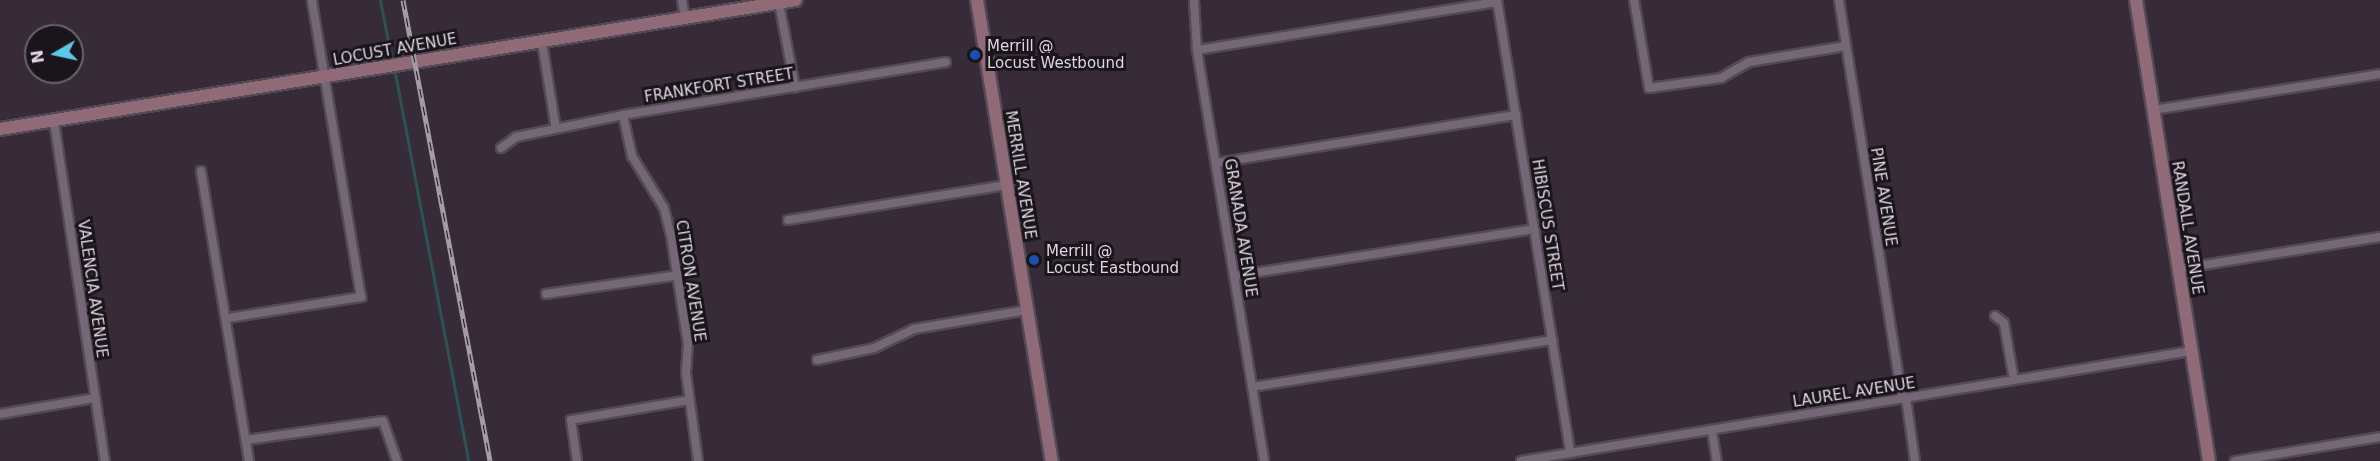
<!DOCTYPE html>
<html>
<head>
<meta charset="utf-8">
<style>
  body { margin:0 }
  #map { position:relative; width:2380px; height:461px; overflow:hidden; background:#362b37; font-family:"DejaVu Sans",sans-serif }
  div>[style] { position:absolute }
  .stream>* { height:3px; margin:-1.5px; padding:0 1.5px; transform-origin:1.5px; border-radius:1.5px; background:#2a5356 }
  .roads { filter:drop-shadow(2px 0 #534a55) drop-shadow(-2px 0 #534a55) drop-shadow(0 2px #534a55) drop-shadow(0 -2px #534a55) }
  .street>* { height:8px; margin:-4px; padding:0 4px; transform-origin:4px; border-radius:4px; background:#746876 }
  .secondary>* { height:12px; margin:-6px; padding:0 6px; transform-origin:6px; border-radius:6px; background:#916a78 }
  .rail>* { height:5px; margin-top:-2.5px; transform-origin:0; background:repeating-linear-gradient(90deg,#1a151b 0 9px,#a49ba5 0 18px); box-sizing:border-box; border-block:2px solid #a49ba5 }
  .dots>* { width:16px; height:16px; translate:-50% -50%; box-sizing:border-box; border:3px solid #1a151b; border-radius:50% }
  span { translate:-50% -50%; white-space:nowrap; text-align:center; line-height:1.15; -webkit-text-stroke:6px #1a151b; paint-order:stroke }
  .poi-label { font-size:15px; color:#ded7df }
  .left { translate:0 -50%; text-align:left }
  .street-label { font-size:15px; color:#ded7df }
  .north { position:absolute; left:24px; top:24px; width:60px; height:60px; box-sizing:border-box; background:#1a151b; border:2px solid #686369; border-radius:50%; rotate:261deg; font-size:16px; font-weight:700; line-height:24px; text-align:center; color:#ded7df }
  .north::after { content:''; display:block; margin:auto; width:21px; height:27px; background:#5dc7e8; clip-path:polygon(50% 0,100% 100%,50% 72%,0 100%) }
</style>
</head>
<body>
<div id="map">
  <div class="stream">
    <div style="left:380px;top:0;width:57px;rotate:78.9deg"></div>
    <div style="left:395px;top:73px;width:395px;rotate:79.3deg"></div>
  </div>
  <div class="roads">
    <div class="street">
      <div style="left:682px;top:0;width:19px;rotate:81deg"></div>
      <div style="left:1194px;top:0;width:50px;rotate:86.6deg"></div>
      <div style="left:1197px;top:50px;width:416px;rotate:80.7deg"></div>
      <div style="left:1497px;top:0;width:459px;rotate:80.8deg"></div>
      <div style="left:1634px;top:0;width:89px;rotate:80.3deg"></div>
      <div style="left:1649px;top:88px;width:73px;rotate:-7.9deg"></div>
      <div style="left:1721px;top:78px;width:32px;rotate:-30deg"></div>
      <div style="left:1749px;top:62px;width:98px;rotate:-9.4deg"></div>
      <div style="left:1839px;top:0;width:404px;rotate:81deg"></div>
      <div style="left:779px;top:3px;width:86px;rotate:79.2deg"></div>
      <div style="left:542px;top:42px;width:88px;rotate:80.9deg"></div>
      <div style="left:1197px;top:50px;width:304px;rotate:-9.1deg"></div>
      <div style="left:2153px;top:110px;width:230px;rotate:-9deg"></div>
      <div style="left:623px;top:115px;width:42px;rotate:77.6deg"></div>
      <div style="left:632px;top:156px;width:61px;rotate:58.4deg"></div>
      <div style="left:664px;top:208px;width:29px;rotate:76deg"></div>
      <div style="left:671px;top:236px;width:109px;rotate:81.1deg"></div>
      <div style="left:688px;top:344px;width:29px;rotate:94deg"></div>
      <div style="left:686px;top:373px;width:89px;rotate:82.2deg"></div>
      <div style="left:54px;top:121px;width:344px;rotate:81.5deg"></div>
      <div style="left:501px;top:148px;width:19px;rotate:-36deg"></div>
      <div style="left:516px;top:137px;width:109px;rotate:-11.6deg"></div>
      <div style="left:623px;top:115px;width:327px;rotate:-9.3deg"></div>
      <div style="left:1216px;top:163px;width:304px;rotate:-9.1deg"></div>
      <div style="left:201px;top:171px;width:294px;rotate:80.6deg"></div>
      <div style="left:788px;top:220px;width:222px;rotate:-9.1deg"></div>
      <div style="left:2178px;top:269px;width:205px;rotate:-9deg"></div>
      <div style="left:1234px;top:276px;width:304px;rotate:-8.9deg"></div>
      <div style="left:546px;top:294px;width:134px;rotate:-8.1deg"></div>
      <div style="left:1995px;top:316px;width:11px;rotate:38deg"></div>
      <div style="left:2004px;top:323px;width:58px;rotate:80deg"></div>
      <div style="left:228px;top:318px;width:135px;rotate:-9deg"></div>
      <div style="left:361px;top:297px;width:301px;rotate:-99.4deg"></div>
      <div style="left:817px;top:360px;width:58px;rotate:-11.9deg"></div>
      <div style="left:874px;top:348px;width:44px;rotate:-25.4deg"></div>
      <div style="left:914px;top:329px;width:115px;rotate:-9.5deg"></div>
      <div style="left:1252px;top:387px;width:304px;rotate:-8.9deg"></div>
      <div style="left:1906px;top:398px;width:64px;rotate:81.9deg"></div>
      <div style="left:0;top:414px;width:96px;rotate:-9.6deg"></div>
      <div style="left:1712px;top:431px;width:30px;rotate:81deg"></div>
      <div style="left:246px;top:440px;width:138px;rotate:-7.9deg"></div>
      <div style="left:383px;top:421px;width:42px;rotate:70.7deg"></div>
      <div style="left:577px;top:461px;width:41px;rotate:-98.3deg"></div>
      <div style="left:571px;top:420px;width:120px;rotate:-9.6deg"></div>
      <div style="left:1521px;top:461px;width:679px;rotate:-9.32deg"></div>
      <div style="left:2235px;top:461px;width:147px;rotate:-9.4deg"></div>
    </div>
    <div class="secondary">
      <div style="left:977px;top:0;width:467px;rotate:80.8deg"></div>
      <div style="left:2136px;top:0;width:467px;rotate:81deg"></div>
      <div style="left:0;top:129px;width:806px;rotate:-9.21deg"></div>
    </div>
  </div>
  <div class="rail">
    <div style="left:403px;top:0;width:469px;rotate:79.3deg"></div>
  </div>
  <div class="dots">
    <div style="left:975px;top:55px;background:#1a4fb4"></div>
    <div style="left:1034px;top:260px;background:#1a4fb4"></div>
  </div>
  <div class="poi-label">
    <span class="left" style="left:987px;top:55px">Merrill @<br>Locust Westbound</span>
    <span class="left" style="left:1046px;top:260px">Merrill @<br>Locust Eastbound</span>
  </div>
  <div class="street-label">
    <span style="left:395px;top:50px;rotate:-10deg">LOCUST AVENUE</span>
    <span style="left:719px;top:86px;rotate:-9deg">FRANKFORT STREET</span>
    <span style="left:1020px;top:175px;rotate:81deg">MERRILL AVENUE</span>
    <span style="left:1883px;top:197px;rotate:81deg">PINE AVENUE</span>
    <span style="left:1547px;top:225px;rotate:81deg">HIBISCUS STREET</span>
    <span style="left:1240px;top:228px;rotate:81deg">GRANADA AVENUE</span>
    <span style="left:2187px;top:228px;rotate:81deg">RANDALL AVENUE</span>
    <span style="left:690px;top:281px;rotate:81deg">CITRON AVENUE</span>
    <span style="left:92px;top:289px;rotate:82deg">VALENCIA AVENUE</span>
    <span style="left:1854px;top:393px;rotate:-9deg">LAUREL AVENUE</span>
  </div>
  <div class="north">N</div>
</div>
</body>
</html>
